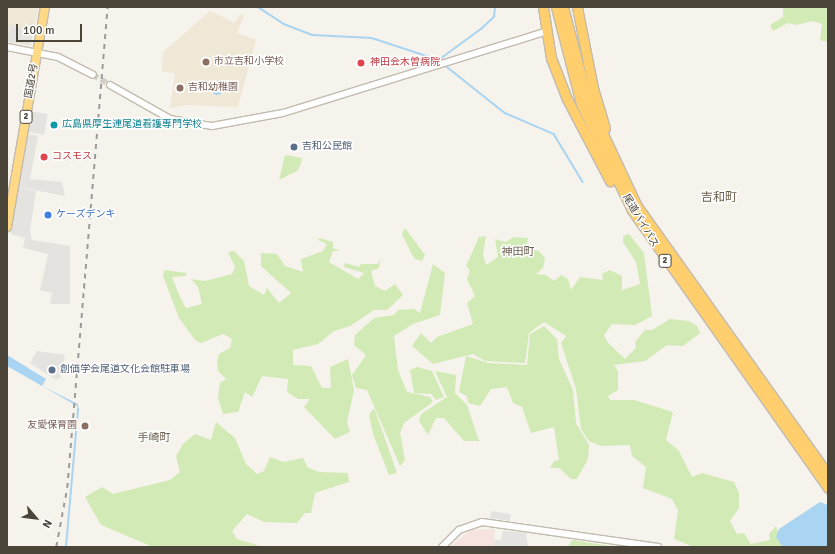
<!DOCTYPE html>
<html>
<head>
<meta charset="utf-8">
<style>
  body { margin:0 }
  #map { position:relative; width:835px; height:554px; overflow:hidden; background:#f6f3ec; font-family:Signika,"Noto Sans JP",sans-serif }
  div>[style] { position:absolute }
  .education>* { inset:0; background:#efe8d6 }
  .medical>* { inset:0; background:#f6e3e0 }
  .green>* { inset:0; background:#d2eab5 }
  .parking>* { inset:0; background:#e5e3e0; transform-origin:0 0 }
  .water>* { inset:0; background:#a9d4f2 }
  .round { border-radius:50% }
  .stream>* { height:1.5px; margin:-0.75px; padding:0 0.75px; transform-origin:0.75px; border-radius:0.75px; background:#a9d4f2 }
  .tertiary-tunnel>* { height:6px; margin-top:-3px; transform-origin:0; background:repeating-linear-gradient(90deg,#d4d0c8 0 6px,transparent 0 9px) }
  .roads { filter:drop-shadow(1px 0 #c2bbae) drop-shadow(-1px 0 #c2bbae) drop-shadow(0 1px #c2bbae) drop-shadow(0 -1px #c2bbae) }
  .tertiary>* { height:6px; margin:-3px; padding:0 3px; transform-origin:3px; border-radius:3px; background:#fff }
  .trunk>* { height:8px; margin:-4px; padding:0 4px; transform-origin:4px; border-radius:4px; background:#ffd985 }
  .motorway>* { height:9px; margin:-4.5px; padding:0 4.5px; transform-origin:4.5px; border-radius:4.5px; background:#ffcf6e }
  .rail>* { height:1.5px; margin-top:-0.75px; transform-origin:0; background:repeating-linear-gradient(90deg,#9a9a9a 0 5px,transparent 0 10px) }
  .dots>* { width:11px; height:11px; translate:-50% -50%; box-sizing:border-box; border:2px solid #fff; border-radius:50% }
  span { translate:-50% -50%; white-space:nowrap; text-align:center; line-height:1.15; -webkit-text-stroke:3px #fff; paint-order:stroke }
  .shield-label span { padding:1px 3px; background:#fff; border:1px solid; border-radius:3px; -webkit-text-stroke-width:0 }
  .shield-label { font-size:9px; color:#4b4439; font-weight:700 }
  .education-label { font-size:10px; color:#785e54 }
  .left { translate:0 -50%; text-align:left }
  .right { translate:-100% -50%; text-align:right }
  .health-label { font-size:10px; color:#be3a42 }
  .street-label { font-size:10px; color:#4b4439 }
  .culture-label { font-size:10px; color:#0d838f }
  .service-label { font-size:10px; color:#4e5e75 }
  .shop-label { font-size:10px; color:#366cbe }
  .neighbourhood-label { font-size:11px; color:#6e6250 }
  .quarter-label { font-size:12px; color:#6e6250 }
  .frame { position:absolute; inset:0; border:8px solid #4b4439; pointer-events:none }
  .north { position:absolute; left:16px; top:498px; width:40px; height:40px; -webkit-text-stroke:3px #fff; paint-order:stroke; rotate:118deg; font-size:11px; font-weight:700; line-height:16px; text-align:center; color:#4b4439 }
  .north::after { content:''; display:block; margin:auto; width:14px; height:18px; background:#4b4439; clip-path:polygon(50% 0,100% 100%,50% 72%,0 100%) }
  .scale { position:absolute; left:16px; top:24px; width:66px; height:18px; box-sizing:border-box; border:2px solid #4b4439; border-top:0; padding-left:5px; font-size:12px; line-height:14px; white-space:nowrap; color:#4b4439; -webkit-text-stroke:3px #fff; paint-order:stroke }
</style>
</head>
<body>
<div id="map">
  <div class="education">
    <div style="clip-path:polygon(7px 7px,39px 7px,30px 46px,7px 42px)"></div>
    <div style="clip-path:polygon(210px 11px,235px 23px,240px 14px,244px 16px,237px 33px,256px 40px,238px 107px,186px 105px,170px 108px,175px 73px,162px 72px,163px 52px)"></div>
  </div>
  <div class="medical">
    <div style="clip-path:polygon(495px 529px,493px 547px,449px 547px,471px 530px)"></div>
  </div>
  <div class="green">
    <div style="clip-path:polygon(783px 7px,828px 7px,828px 42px,820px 40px,822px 24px,812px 21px,797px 25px,788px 23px,773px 31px,770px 25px,783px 17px)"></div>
    <div style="clip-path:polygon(285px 155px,302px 158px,301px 164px,297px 171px,279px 180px)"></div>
    <div style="clip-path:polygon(405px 228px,425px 255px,422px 261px,415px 259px,411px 253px,402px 234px)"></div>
    <div style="clip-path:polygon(629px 234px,644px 253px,652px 316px,635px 325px,612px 324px,604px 335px,608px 343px,625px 359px,636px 348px,635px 342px,645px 330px,652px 330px,670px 319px,689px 321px,697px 326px,700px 333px,683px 346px,667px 345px,645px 361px,614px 365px,618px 371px,618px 390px,608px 396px,610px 400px,634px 400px,673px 412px,666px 440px,679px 451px,692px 477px,702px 473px,734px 482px,739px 493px,739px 508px,730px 521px,737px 534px,744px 533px,751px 544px,770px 540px,769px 534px,776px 526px,783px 547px,694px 547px,674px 539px,678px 510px,672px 499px,643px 488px,646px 467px,632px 456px,630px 445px,601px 446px,589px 441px,581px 429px,576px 389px,561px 343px,566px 336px,544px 322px,529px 333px,525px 363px,485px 361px,473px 354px,433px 364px,412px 346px,421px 333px,431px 343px,437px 337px,473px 324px,467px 303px,475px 296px,467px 279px,470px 271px,466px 266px,479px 237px,486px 236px,483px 254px,486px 265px,498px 257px,495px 239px,506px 242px,514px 237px,528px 238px,526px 249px,539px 251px,545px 258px,543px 268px,536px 274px,546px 275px,554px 281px,561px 275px,568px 279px,571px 290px,580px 277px,603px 280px,602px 274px,610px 270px,622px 276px,622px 290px,640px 284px,636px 262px,623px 242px,623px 236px)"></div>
    <div style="clip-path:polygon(319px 238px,333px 242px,333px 248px,340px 251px,333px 251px,329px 262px,358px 279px,364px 273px,344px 267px,345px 263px,359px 267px,361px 264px,378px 264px,381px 257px,379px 268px,371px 271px,375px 286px,385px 291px,395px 284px,403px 295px,387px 310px,374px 310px,350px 326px,334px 331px,318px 344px,293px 350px,293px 365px,311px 366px,322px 388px,331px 388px,330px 367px,348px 359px,354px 390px,347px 422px,350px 432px,335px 439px,304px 407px,310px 399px,298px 399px,287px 392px,288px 379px,262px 376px,252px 397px,245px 392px,238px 412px,223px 414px,218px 398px,220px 383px,226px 379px,218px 371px,217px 361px,219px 354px,230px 348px,232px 339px,223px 334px,201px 343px,195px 340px,179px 318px,163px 276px,164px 270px,186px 273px,186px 276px,172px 277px,180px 297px,186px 308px,202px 304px,198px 287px,191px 279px,205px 281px,232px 274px,235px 267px,228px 252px,234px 251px,244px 261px,249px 286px,264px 295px,267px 288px,279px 303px,291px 293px,261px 266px,261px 253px,277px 254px,285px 266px,303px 272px,301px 259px,323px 251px,327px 244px,318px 240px)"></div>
    <div style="clip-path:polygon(433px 264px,445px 273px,440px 315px,413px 324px,394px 336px,398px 370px,407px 392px,430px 397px,433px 402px,404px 423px,400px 433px,405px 460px,400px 466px,367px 390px,356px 388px,352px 375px,366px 355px,354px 345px,355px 335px,374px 318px,394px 315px,398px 310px,414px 309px,420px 313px)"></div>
    <div style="clip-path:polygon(544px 326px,557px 339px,559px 359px,573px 390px,576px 423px,589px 445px,588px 459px,577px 479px,571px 479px,559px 468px,550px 468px,554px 461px,559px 460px,554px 427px,531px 433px,522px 407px,513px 403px,507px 387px,491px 389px,480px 406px,468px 403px,467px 396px,459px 392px,466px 356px,488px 363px,527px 365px,530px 334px)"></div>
    <div style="clip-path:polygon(417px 367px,432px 371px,444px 397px,436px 400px,431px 394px,414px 393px,410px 370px)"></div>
    <div style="clip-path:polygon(435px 371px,456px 375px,455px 393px,467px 405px,479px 441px,464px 441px,444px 418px,436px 418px,428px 435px,419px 421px,421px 414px,447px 397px)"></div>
    <div style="clip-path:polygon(373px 409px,375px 410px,397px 473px,389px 475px,373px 434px,369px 415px)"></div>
    <div style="clip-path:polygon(216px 422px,235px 438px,246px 464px,257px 474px,264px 471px,270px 457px,284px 462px,303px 458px,308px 468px,320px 472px,348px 473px,349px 482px,315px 493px,311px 513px,305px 513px,297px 523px,264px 522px,247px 514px,232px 531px,237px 539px,263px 547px,153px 547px,101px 525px,85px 497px,102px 487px,113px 494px,170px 480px,180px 472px,176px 456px,183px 444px,195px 434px,211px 440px)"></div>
    <div style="clip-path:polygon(572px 540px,617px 547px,568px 547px)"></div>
  </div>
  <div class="parking">
    <div style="clip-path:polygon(9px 24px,33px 32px,31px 45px,8px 42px)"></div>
    <div style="left:31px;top:111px;width:17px;height:21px;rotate:10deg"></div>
    <div style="clip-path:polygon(28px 134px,38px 136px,30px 179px,62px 182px,65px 196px,19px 187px)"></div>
    <div style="clip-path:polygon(18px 187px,36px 191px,30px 230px,32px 240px,70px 246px,70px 304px,50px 304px,52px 293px,40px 290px,48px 254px,23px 248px,25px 238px,11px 234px)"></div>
    <div style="clip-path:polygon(37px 351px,65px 355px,61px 377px,56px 380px,30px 363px)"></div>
    <div style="left:491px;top:511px;width:20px;height:7px;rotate:9deg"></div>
    <div style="clip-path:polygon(503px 531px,526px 533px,528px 547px,493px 547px,494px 540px,501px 540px)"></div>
  </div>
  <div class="water">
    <div class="round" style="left:211px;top:83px;width:12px;height:12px"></div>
    <div style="clip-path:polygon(7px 355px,46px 379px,42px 386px,78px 404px,79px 412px,77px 406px,7px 366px)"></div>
    <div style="clip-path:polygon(820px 502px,828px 505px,828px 547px,783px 547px,776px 537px,779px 529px)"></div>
  </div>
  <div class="stream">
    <div style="left:258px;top:7px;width:31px;rotate:33deg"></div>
    <div style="left:284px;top:24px;width:31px;rotate:21deg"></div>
    <div style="left:313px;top:35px;width:59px;rotate:2.9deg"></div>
    <div style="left:372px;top:38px;width:74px;rotate:18.2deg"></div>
    <div style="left:440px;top:59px;width:51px;rotate:-36.2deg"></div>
    <div style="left:481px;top:29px;width:18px;rotate:-43deg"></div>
    <div style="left:494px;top:17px;width:10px;rotate:-84deg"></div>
    <div style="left:446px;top:66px;width:75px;rotate:38.5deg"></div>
    <div style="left:505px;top:113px;width:53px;rotate:23.2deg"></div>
    <div style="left:554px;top:134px;width:56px;rotate:58.9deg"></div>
    <div style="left:66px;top:547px;width:138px;rotate:-85deg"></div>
  </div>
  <div class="tertiary-tunnel">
    <div style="left:93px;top:75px;width:20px;rotate:30deg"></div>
  </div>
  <div class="roads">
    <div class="tertiary">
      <div style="left:7px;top:47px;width:52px;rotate:11.1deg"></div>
      <div style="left:58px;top:57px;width:39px;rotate:27deg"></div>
      <div style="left:110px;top:85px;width:69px;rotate:29.5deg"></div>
      <div style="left:170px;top:119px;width:43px;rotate:9.5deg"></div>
      <div style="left:212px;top:126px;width:72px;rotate:-10.4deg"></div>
      <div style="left:283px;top:113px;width:274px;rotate:-17.2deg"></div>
      <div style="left:442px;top:547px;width:24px;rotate:-45deg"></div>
      <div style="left:459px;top:530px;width:24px;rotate:-19deg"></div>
      <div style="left:482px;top:522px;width:178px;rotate:8.1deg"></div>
    </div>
    <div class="trunk">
      <div style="left:7px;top:227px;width:223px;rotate:-80.2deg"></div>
    </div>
    <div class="motorway">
      <div style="left:543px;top:7px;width:52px;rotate:81.1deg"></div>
      <div style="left:551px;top:58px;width:44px;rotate:68.7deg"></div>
      <div style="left:567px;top:99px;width:93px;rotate:62.3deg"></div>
      <div style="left:556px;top:7px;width:100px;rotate:75.5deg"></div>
      <div style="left:581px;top:104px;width:118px;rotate:64.3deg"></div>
      <div style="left:632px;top:210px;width:340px;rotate:54.8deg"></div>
      <div style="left:563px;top:7px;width:98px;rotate:75.3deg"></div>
      <div style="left:588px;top:102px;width:115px;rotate:64.8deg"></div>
      <div style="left:637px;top:206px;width:330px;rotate:54.6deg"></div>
      <div style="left:577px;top:7px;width:83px;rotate:78.8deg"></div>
      <div style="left:593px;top:88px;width:42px;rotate:73.3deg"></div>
    </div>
  </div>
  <div class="rail">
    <div style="left:56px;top:547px;width:60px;rotate:-79.4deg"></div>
    <div style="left:67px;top:488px;width:483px;rotate:-85.2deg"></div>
  </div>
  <div class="dots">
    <div style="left:206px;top:62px;background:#8d6e63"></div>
    <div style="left:361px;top:63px;background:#e0444e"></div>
    <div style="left:180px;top:88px;background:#8d6e63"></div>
    <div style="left:54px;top:125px;background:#0f9aa8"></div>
    <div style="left:294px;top:147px;background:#5c6f8a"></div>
    <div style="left:44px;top:157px;background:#e0444e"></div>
    <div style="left:48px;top:215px;background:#3f7fe0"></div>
    <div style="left:52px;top:370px;background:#5c6f8a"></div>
    <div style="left:85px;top:426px;background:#8d6e63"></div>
  </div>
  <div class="shield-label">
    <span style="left:26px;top:117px">2</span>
    <span style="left:665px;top:261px">2</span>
  </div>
  <div class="education-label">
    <span class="left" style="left:214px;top:62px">市立吉和小学校</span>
    <span class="left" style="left:188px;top:88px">吉和幼稚園</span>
    <span class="right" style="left:77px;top:426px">友愛保育園</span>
  </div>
  <div class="health-label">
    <span class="left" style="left:370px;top:63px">神田会木曽病院</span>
    <span class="left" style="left:52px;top:157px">コスモス</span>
  </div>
  <div class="street-label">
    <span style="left:32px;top:81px;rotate:-80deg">国道2号</span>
    <span style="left:640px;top:221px;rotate:59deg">尾道バイパス</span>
  </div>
  <div class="culture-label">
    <span class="left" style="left:62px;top:125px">広島県厚生連尾道看護専門学校</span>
  </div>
  <div class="service-label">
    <span class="left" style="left:302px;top:147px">吉和公民館</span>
    <span class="left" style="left:60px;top:370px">創価学会尾道文化会館駐車場</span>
  </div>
  <div class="shop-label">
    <span class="left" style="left:56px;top:215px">ケーズデンキ</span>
  </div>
  <div class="neighbourhood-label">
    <span style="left:518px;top:252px">神田町</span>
    <span style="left:154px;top:438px">手崎町</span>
  </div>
  <div class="quarter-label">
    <span style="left:719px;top:198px">吉和町</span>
  </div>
  <div class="frame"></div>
  <div class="north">N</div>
  <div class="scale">100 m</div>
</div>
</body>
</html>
